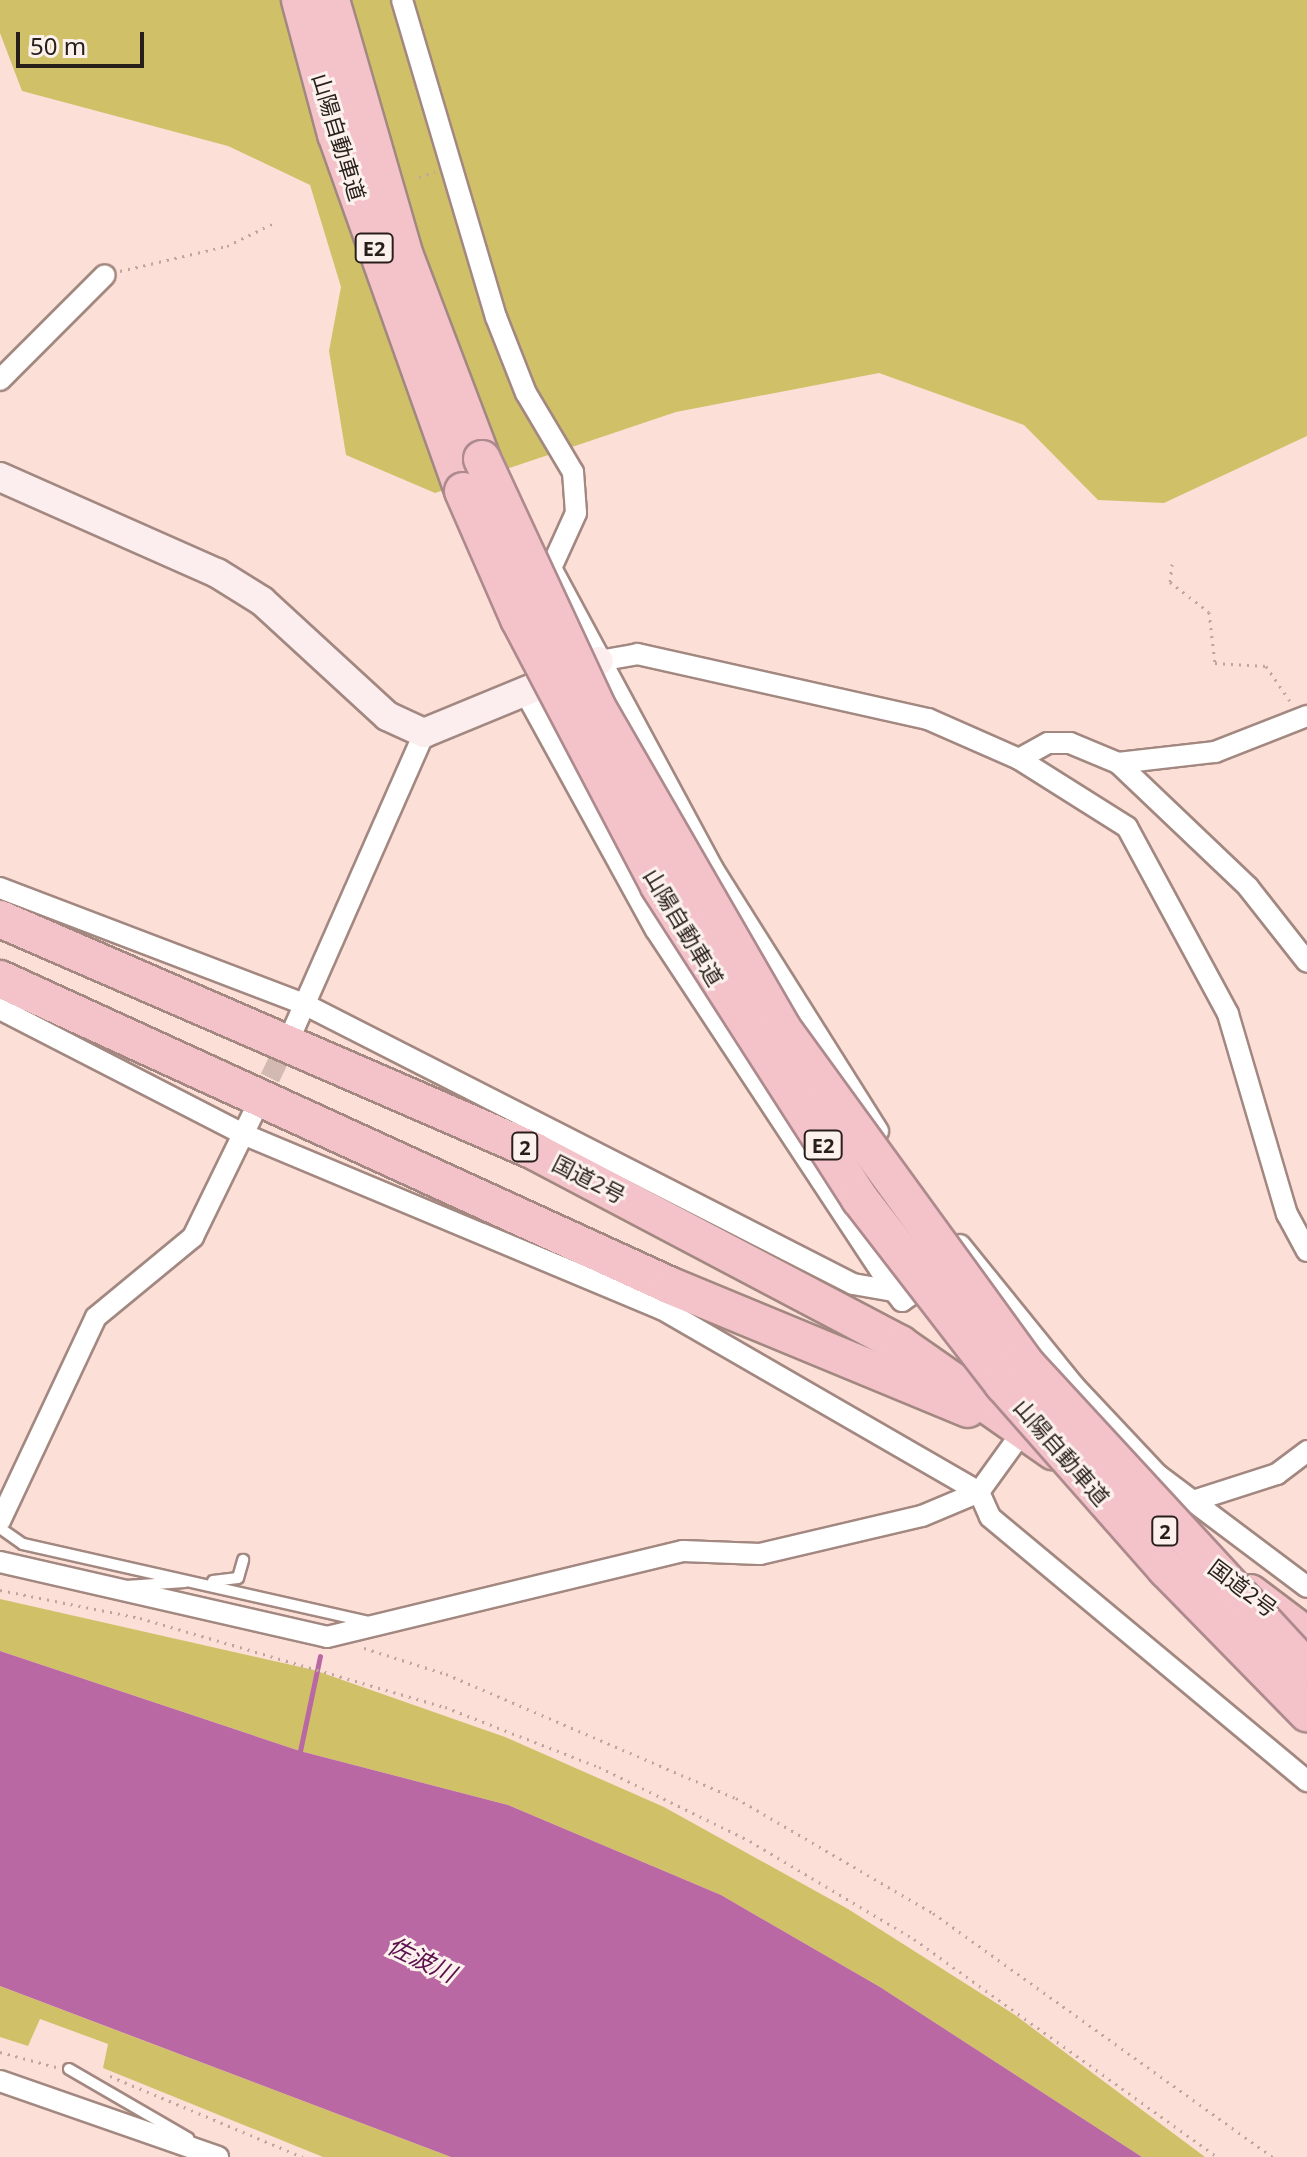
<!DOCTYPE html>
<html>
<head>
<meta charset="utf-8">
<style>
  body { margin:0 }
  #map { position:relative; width:1307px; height:2157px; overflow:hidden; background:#fce0d7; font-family:"Noto Sans","Noto Sans JP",sans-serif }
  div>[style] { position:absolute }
  .green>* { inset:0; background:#d0c169 }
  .water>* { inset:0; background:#b968a3 }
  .stream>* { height:5px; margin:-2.5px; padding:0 2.5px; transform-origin:2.5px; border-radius:2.5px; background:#b968a3 }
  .street-tunnel>* { height:20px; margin-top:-10px; transform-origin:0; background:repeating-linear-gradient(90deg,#d2b9b1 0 20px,transparent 0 30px) }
  .path>* { height:3px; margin-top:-1.5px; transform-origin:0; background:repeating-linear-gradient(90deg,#bca69e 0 2px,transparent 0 8px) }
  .roads { filter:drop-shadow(2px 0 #a28880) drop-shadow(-2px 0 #a28880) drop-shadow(0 2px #a28880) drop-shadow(0 -2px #a28880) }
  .lane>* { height:10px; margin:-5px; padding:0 5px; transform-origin:5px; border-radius:5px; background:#fff }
  .street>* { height:20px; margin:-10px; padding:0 10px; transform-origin:10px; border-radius:10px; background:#fff }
  .secondary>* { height:28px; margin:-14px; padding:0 14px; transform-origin:14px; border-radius:14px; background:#fcedef }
  .highway>* { height:36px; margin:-18px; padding:0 18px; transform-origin:18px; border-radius:18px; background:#f4c3ca }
  .bridges { filter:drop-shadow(2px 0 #ad8a8d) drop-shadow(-2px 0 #ad8a8d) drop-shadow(0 2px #ad8a8d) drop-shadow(0 -2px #ad8a8d) }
  .highway-bridge>* { height:36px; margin:-18px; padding:0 18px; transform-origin:18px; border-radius:18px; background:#f4c3ca }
  span { translate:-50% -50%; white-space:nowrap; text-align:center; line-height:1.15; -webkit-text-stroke:6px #fcf1ed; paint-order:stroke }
  .shield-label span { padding:2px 6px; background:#fcf1ed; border:2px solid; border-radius:6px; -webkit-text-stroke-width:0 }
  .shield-label { font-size:20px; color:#281f1b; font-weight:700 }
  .street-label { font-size:22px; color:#281f1b }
  .water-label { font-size:24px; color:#5c114d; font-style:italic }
  .scale { position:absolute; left:16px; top:32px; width:128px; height:36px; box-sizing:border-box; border:4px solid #281f1b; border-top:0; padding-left:10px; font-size:24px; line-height:28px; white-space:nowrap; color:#281f1b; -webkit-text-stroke:6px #fcf1ed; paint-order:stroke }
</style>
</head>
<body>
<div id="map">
  <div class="green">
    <div style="clip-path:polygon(0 0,1307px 0,1307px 436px,1164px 503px,1098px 500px,1024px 425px,879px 373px,676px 412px,435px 493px,346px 455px,329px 351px,341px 287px,310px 185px,228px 146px,22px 91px,0 33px)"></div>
    <div style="clip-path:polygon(0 1599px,314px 1670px,505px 1737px,664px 1807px,848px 1909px,1015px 2015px,1205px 2157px,1142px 2157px,880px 1987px,721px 1895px,508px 1805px,300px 1751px,0 1651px)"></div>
    <div style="clip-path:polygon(0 1986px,129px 2035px,451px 2157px,323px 2157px,103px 2068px,108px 2044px,40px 2019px,28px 2046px,0 2037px)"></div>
  </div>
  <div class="water">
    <div style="clip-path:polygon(0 1651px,300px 1751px,508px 1805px,721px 1895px,880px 1987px,1142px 2157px,451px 2157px,0 1986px)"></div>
  </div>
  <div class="stream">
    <div style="left:300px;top:1751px;width:97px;rotate:-78.1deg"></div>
  </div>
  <div class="street-tunnel">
    <div style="left:257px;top:1105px;width:76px;rotate:-64.4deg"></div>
  </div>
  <div class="path">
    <div style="left:419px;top:177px;width:17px;rotate:-17deg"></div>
    <div style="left:120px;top:271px;width:110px;rotate:-13.2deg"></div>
    <div style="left:227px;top:246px;width:52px;rotate:-26.1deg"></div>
    <div style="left:1172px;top:564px;width:18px;rotate:96deg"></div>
    <div style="left:1170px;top:582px;width:49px;rotate:37.6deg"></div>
    <div style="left:1209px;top:612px;width:51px;rotate:83.3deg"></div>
    <div style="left:1215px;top:663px;width:51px;rotate:3.4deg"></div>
    <div style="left:1266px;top:666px;width:42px;rotate:55.6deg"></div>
    <div style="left:0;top:1590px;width:143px;rotate:11.3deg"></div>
    <div style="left:140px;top:1618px;width:318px;rotate:16.3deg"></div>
    <div style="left:445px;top:1707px;width:165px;rotate:21.3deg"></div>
    <div style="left:599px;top:1767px;width:168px;rotate:26.1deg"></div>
    <div style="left:750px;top:1841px;width:191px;rotate:30.9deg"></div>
    <div style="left:914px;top:1939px;width:373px;rotate:35.7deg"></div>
    <div style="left:364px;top:1648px;width:86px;rotate:17.6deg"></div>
    <div style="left:446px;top:1674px;width:315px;rotate:23.2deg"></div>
    <div style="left:736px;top:1798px;width:228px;rotate:30.3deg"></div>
    <div style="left:933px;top:1913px;width:418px;rotate:35.7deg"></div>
    <div style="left:0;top:2052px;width:58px;rotate:15deg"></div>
    <div style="left:110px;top:2076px;width:209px;rotate:22.8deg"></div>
  </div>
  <div class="roads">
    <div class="lane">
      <div style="left:0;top:1528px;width:28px;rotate:35deg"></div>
      <div style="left:23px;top:1544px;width:354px;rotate:12.7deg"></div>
      <div style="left:213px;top:1581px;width:25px;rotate:-7deg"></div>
      <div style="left:238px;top:1578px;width:19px;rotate:-74deg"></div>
      <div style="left:126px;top:1586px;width:59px;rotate:-3.9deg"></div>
      <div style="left:69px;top:2069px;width:138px;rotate:30.1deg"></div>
    </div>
    <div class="street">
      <div style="left:402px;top:0;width:331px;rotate:73.5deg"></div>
      <div style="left:496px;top:317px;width:82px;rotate:68.5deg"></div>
      <div style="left:526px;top:393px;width:92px;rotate:59.3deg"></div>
      <div style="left:573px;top:472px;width:41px;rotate:85.8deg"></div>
      <div style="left:576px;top:513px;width:60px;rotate:114.4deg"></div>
      <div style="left:551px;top:568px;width:342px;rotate:61.7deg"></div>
      <div style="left:713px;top:869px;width:310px;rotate:57.8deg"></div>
      <div style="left:0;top:380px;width:148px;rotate:-45deg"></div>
      <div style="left:599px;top:661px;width:39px;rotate:-10deg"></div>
      <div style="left:637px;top:654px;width:298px;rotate:12.6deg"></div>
      <div style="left:928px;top:719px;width:99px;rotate:23.7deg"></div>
      <div style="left:1019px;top:759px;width:128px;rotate:32.2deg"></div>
      <div style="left:1127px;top:827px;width:213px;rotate:61.6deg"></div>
      <div style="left:1228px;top:1014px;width:209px;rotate:73.6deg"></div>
      <div style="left:1287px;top:1214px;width:42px;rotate:61.6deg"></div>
      <div style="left:526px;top:694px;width:269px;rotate:61.2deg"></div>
      <div style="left:656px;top:930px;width:432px;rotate:56.6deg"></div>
      <div style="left:894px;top:1291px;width:13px;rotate:51deg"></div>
      <div style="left:902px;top:1301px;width:38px;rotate:-35deg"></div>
      <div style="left:1019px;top:759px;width:33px;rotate:-29deg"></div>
      <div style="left:1048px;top:743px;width:22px"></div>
      <div style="left:1070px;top:743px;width:52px;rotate:22.6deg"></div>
      <div style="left:1118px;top:763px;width:180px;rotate:43.6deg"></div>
      <div style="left:1248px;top:887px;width:95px;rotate:51.8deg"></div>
      <div style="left:1118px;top:763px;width:98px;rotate:-6.5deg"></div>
      <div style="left:1215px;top:752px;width:99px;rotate:-21.4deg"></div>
      <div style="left:0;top:888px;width:325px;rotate:20.9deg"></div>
      <div style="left:304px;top:1004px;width:616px;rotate:27.02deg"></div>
      <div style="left:853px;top:1284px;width:42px;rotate:9.7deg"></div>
      <div style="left:0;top:1009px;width:273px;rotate:27.2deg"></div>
      <div style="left:243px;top:1134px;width:454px;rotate:22.7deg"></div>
      <div style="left:662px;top:1309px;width:366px;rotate:30deg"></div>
      <div style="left:979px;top:1492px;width:27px;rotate:66deg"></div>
      <div style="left:990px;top:1517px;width:413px;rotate:39.8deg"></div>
      <div style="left:295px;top:1026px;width:320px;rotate:-66.2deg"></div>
      <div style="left:960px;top:1245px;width:181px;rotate:51deg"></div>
      <div style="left:1074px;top:1386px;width:122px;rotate:46.7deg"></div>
      <div style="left:1158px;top:1475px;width:186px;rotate:36.9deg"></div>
      <div style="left:1196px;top:1500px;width:85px;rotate:-17.8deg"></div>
      <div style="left:1277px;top:1474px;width:38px;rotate:-37deg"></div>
      <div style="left:0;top:1521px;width:225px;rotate:-64.8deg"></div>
      <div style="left:96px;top:1317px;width:126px;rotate:-39.5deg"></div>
      <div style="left:193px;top:1237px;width:135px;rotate:-64deg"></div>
      <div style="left:0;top:1562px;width:335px;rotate:12.9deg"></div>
      <div style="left:327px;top:1637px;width:366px;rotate:-13.6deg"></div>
      <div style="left:683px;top:1551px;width:77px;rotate:2.2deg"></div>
      <div style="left:760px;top:1554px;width:166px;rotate:-13.2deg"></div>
      <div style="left:922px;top:1516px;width:62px;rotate:-22.8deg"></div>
      <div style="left:979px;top:1492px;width:84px;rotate:-54.2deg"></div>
      <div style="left:0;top:2081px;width:231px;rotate:19.2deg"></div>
    </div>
    <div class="secondary">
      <div style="left:0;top:477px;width:237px;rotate:23.9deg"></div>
      <div style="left:217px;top:573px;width:53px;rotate:31.9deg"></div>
      <div style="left:262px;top:601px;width:170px;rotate:42.6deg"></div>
      <div style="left:387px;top:716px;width:41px;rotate:24.7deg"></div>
      <div style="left:424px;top:733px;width:189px;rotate:-22.4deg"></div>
    </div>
    <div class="highway">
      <div style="left:300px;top:0;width:139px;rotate:75deg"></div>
      <div style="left:336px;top:134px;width:379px;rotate:70.4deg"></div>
      <div style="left:331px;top:0;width:266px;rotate:73.9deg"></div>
      <div style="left:405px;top:256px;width:217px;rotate:69.2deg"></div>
      <div style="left:0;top:919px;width:582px;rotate:23.48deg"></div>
      <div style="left:534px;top:1151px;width:414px;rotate:27.8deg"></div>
      <div style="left:900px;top:1344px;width:187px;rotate:35deg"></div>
      <div style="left:0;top:979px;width:738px;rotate:24.59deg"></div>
      <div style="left:671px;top:1286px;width:321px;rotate:22.5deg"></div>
      <div style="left:1250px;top:1593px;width:71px;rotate:37deg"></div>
    </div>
  </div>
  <div class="bridges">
    <div class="highway-bridge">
      <div style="left:482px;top:459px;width:273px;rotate:65.1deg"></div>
      <div style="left:597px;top:707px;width:370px;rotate:60deg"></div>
      <div style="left:782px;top:1028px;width:414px;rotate:54deg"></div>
      <div style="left:1025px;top:1363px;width:416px;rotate:47.3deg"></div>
      <div style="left:463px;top:491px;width:140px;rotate:66.4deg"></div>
      <div style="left:519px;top:619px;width:301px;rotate:62.3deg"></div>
      <div style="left:659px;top:886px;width:372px;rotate:57.3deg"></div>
      <div style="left:860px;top:1199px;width:234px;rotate:52.3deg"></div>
      <div style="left:1003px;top:1384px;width:247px;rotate:48.6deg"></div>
      <div style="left:1166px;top:1569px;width:202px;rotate:45.6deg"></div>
    </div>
  </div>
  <div class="shield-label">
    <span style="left:374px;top:248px">E2</span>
    <span style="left:823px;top:1145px">E2</span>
    <span style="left:525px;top:1147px">2</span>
    <span style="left:1165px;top:1531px">2</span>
  </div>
  <div class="street-label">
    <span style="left:339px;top:137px;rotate:73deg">山陽自動車道</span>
    <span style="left:684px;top:927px;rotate:59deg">山陽自動車道</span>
    <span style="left:589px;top:1179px;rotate:27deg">国道2号</span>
    <span style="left:1062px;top:1452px;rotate:49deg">山陽自動車道</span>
    <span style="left:1243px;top:1588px;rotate:37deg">国道2号</span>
  </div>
  <div class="water-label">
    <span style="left:422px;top:1959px;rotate:26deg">佐波川</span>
  </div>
  <div class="scale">50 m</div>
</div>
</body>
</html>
